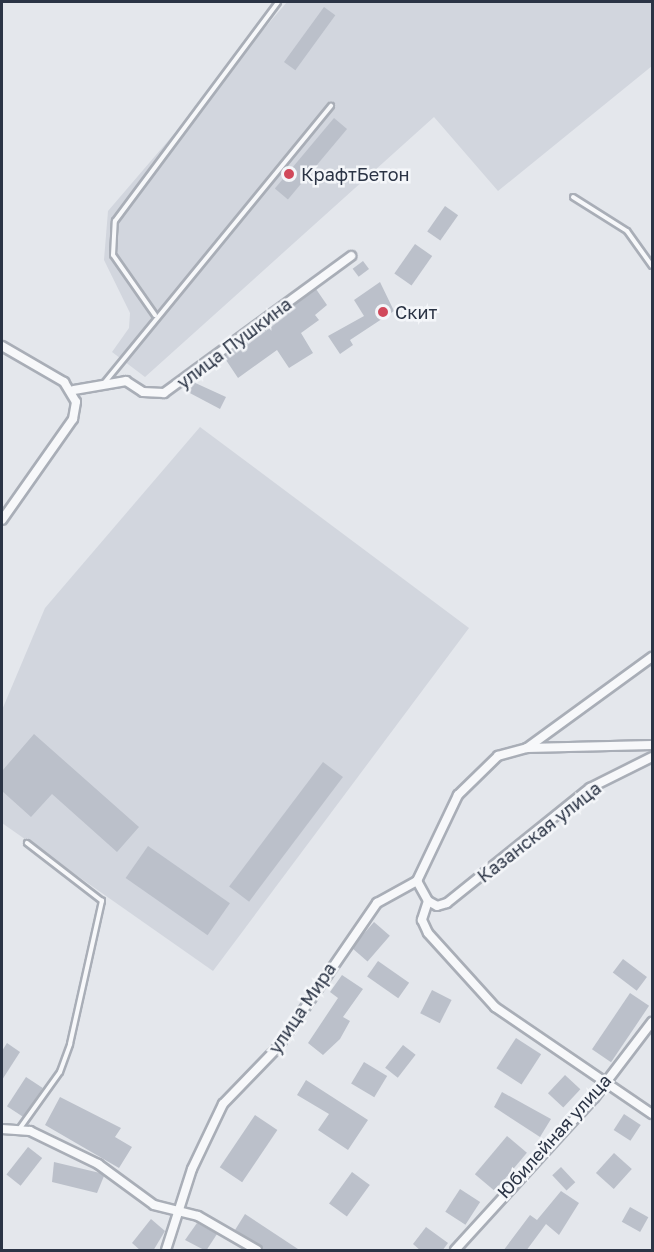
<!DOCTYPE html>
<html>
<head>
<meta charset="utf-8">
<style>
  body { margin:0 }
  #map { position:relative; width:654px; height:1252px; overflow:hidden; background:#e4e7ec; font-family:"Golos Text",sans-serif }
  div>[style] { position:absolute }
  .built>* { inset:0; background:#d2d6de }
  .building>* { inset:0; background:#bbc0ca; transform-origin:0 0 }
  .roads { filter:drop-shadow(2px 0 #a9aeb7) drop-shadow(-2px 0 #a9aeb7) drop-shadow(0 2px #a9aeb7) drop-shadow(0 -2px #a9aeb7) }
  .service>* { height:4px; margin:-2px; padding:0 2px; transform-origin:2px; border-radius:2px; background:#f7f8fa }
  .minor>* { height:8px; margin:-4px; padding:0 4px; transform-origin:4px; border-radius:4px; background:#f7f8fa }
  .dots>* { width:16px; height:16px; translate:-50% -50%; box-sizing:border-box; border:3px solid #f4f6f9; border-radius:50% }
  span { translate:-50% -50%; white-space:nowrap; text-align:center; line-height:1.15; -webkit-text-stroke:5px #f4f6f9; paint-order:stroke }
  .poi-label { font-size:18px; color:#2b3445 }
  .left { translate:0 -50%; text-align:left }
  .street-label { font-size:18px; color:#2b3445 }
  .frame { position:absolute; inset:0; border:3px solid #2b3445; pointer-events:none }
</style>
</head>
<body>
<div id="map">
  <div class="built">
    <div style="clip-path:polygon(287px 2px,652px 2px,652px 66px,498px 191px,434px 117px,145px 377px,112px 352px,129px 328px,130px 313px,104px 260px,108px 211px)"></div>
    <div style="clip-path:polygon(200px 427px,469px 628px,213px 971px,2px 823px,2px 710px,45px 608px)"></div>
  </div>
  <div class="building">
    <div style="left:324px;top:7px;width:14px;height:68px;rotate:36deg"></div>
    <div style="left:334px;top:118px;width:17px;height:92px;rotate:40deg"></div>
    <div style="left:445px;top:206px;width:16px;height:31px;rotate:35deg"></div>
    <div style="left:415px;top:244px;width:21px;height:36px;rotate:35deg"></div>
    <div style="left:363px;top:261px;width:10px;height:13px;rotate:53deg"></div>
    <div style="clip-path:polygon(380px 282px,394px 311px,350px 340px,353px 345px,340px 354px,328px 336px,364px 316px,354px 300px)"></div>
    <div style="clip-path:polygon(316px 289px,327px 305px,315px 315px,319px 320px,301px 333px,313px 353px,289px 368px,277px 350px,238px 378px,224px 357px)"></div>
    <div style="clip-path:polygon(191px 381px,226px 397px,220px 409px,186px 391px)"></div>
    <div style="clip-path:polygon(34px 734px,139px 827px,117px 852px,52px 794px,31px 817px,2px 791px,2px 771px)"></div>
    <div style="left:323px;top:762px;width:25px;height:156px;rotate:37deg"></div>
    <div style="left:148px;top:846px;width:100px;height:39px;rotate:35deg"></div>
    <div style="left:374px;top:922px;width:21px;height:34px;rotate:41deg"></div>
    <div style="left:623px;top:959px;width:30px;height:17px;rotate:37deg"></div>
    <div style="left:378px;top:961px;width:38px;height:19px;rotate:35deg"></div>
    <div style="clip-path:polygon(342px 975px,363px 989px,343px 1017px,350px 1021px,340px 1039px,323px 1055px,308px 1043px,338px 998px,330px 992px)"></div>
    <div style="left:432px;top:990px;width:22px;height:26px;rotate:27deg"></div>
    <div style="left:630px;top:993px;width:23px;height:68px;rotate:34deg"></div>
    <div style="left:516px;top:1038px;width:30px;height:36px;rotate:33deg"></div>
    <div style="clip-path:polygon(7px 1043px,20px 1052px,2px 1080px,2px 1051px)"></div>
    <div style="left:403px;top:1045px;width:16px;height:29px;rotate:38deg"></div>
    <div style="left:364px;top:1062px;width:27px;height:25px;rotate:31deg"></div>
    <div style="left:565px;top:1075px;width:21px;height:25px;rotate:43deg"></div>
    <div style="left:26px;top:1077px;width:20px;height:35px;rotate:33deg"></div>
    <div style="clip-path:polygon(306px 1080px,368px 1120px,348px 1150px,318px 1130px,329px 1114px,297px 1095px)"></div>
    <div style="clip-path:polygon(502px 1092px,551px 1119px,540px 1137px,494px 1107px)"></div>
    <div style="clip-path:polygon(60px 1097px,121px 1128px,115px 1137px,132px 1147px,119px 1168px,45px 1125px)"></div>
    <div style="left:624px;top:1114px;width:20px;height:19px;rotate:33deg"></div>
    <div style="left:255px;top:1115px;width:27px;height:63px;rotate:34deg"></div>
    <div style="left:507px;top:1136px;width:26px;height:50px;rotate:40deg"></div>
    <div style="left:28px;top:1147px;width:18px;height:35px;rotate:38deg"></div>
    <div style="left:614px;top:1153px;width:24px;height:27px;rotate:42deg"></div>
    <div style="clip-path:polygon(54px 1162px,100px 1173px,104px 1176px,97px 1193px,52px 1182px)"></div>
    <div style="left:561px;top:1167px;width:21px;height:12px;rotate:47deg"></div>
    <div style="left:352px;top:1172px;width:22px;height:39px;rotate:36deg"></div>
    <div style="left:460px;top:1189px;width:24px;height:27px;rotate:33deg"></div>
    <div style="clip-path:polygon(561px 1191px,579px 1203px,559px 1235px,546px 1224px,526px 1251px,503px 1251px,530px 1215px,537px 1220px)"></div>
    <div style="left:630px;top:1207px;width:21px;height:17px;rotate:29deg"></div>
    <div style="clip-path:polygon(245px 1214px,301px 1251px,263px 1249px,235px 1230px)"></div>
    <div style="clip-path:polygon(151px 1219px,165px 1231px,153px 1251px,141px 1251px,132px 1243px)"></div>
    <div style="clip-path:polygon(197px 1223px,217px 1234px,206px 1251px,185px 1240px)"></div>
    <div style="clip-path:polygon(426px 1227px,448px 1243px,442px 1251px,421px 1251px,413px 1244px)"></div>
  </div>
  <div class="roads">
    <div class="service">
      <div style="left:573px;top:197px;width:64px;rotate:32.2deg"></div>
      <div style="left:627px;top:231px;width:43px;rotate:54.5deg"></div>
      <div style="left:155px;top:315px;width:73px;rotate:-125deg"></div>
      <div style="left:113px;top:255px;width:34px;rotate:-87deg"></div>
      <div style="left:115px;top:221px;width:273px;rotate:-53.3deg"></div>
      <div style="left:105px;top:382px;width:357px;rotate:-50.7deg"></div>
      <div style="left:20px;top:1128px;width:69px;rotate:-54.5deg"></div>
      <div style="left:60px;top:1072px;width:30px;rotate:-70deg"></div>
      <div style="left:70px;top:1044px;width:147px;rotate:-77.4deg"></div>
      <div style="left:102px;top:901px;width:95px;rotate:-142.3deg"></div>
    </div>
    <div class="minor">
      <div style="left:2px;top:346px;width:72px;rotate:30.1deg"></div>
      <div style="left:64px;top:382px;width:23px;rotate:59deg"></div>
      <div style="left:76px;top:402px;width:17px;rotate:100deg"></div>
      <div style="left:73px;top:419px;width:123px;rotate:125.1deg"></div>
      <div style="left:74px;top:390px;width:53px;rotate:-9.8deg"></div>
      <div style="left:126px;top:381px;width:20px;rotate:33deg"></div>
      <div style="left:143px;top:392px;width:21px;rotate:3deg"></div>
      <div style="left:164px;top:393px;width:232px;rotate:-36.2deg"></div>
      <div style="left:652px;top:745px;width:125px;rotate:178.6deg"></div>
      <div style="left:527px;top:748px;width:30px;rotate:165deg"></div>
      <div style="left:498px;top:756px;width:56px;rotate:135.7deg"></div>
      <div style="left:458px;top:795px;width:95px;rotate:115.5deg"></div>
      <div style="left:417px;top:881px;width:23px;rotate:61deg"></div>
      <div style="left:428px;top:901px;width:20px;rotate:108deg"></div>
      <div style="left:422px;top:920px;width:14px;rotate:65deg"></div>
      <div style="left:428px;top:933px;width:100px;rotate:47.8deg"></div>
      <div style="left:495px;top:1007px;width:190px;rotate:34.3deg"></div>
      <div style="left:527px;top:748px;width:155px;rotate:-36.1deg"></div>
      <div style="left:428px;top:901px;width:10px;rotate:29deg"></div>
      <div style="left:437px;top:906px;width:10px;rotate:-17deg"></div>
      <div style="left:447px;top:903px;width:184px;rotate:-38.8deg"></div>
      <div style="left:590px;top:788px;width:69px;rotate:-26.6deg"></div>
      <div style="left:2px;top:1129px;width:28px;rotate:4deg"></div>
      <div style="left:30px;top:1131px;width:76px;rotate:25.9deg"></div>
      <div style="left:98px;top:1164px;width:69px;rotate:36.2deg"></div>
      <div style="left:154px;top:1205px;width:45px;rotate:14deg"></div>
      <div style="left:198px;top:1216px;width:68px;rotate:30deg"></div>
      <div style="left:166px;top:1250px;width:85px;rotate:-72.2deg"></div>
      <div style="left:192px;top:1169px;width:72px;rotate:-64.5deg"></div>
      <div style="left:223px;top:1104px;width:79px;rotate:-46deg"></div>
      <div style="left:278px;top:1047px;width:175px;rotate:-55.5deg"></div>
      <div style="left:377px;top:903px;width:46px;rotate:-28.8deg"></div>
      <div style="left:455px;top:1250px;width:206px;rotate:-47.6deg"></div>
      <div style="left:594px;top:1098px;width:96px;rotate:-52.7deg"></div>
    </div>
  </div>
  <div class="dots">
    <div style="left:289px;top:174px;background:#d1495b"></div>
    <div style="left:383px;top:312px;background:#d1495b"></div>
  </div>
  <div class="poi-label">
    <span class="left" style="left:301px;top:174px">КрафтБетон</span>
    <span class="left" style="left:395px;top:312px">Скит</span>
  </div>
  <div class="street-label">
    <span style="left:234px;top:343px;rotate:-37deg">улица Пушкина</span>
    <span style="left:539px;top:832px;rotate:-38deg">Казанская улица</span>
    <span style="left:302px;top:1008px;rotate:-56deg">улица Мира</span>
    <span style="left:554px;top:1136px;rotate:-48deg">Юбилейная улица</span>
  </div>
  <div class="frame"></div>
</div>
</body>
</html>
